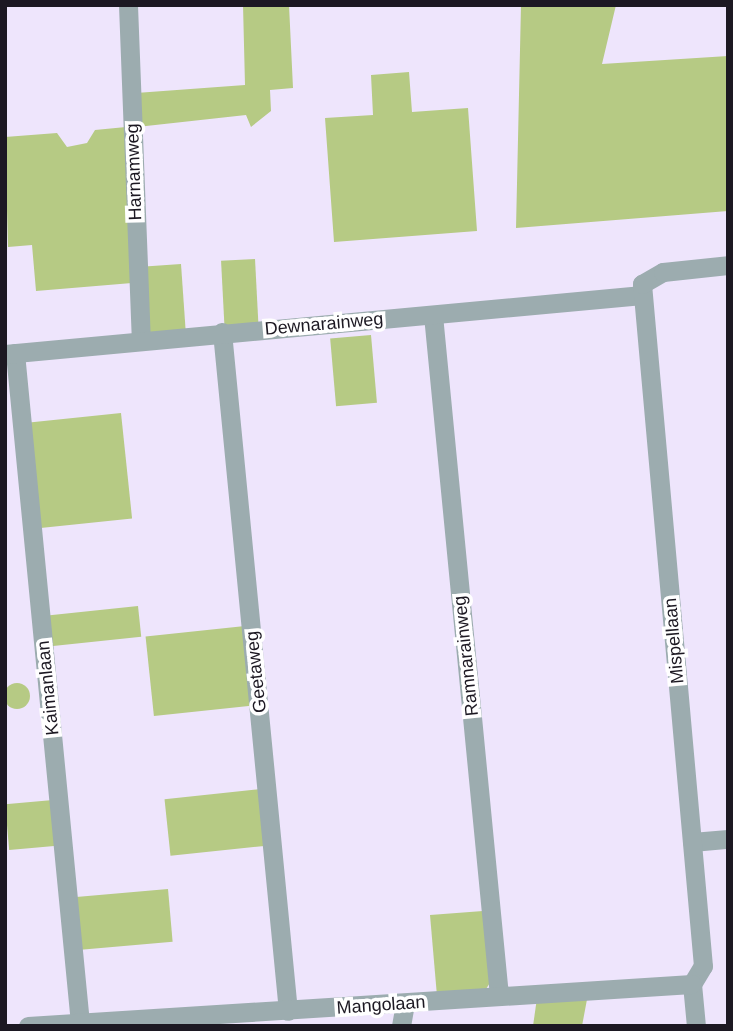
<!DOCTYPE html>
<html>
<head>
<meta charset="utf-8">
<style>
  body { margin:0 }
  #map { position:relative; width:733px; height:1031px; overflow:hidden; background:#eee5fc; font-family:Helvetica,sans-serif }
  div>[style] { position:absolute }
  .green>* { inset:0; background:#b6ca84; transform-origin:0 0 }
  .round { border-radius:50% }
  .minor>* { height:19px; margin:-9.5px; padding:0 9.5px; transform-origin:9.5px; border-radius:9.5px; background:#9cacaf }
  span { translate:-50% -50%; white-space:nowrap; text-align:center; line-height:1.15; -webkit-text-stroke:7px #fff; paint-order:stroke }
  .street-label { font-size:18px; color:#1c1822 }
  .frame { position:absolute; inset:0; border:7px solid #1c1822; pointer-events:none }
</style>
</head>
<body>
<div id="map">
  <div class="green">
    <div style="clip-path:polygon(243px 5px,289px 5px,293px 88px,270px 90px,271px 111px,251px 127px,246px 115px,137px 127px,136px 93px,245px 85px)"></div>
    <div style="clip-path:polygon(521px 5px,616px 5px,602px 64px,728px 56px,728px 211px,516px 228px)"></div>
    <div style="clip-path:polygon(409px 72px,412px 112px,468px 108px,477px 231px,334px 242px,325px 118px,373px 115px,371px 75px)"></div>
    <div style="clip-path:polygon(126px 127px,132px 283px,36px 291px,32px 245px,8px 247px,5px 137px,57px 133px,67px 147px,87px 143px,95px 130px)"></div>
    <div style="left:255px;top:259px;width:66px;height:34px;rotate:87deg"></div>
    <div style="left:181px;top:264px;width:66px;height:36px;rotate:86deg"></div>
    <div style="left:371px;top:335px;width:68px;height:41px;rotate:85deg"></div>
    <div style="left:121px;top:413px;width:106px;height:92px;rotate:84deg"></div>
    <div style="left:138px;top:606px;width:31px;height:91px;rotate:84deg"></div>
    <div style="left:245px;top:626px;width:80px;height:100px;rotate:84deg"></div>
    <div class="round" style="left:4px;top:683px;width:26px;height:26px"></div>
    <div style="left:261px;top:789px;width:57px;height:97px;rotate:84deg"></div>
    <div style="left:53px;top:800px;width:46px;height:48px;rotate:85deg"></div>
    <div style="left:168px;top:889px;width:53px;height:95px;rotate:85deg"></div>
    <div style="clip-path:polygon(483px 911px,493px 978px,486px 989px,437px 996px,430px 915px)"></div>
    <div style="clip-path:polygon(588px 994px,582px 1026px,533px 1026px,537px 998px)"></div>
  </div>
  <div class="minor">
    <div style="left:128px;top:5px;width:334px;rotate:87.8deg"></div>
    <div style="left:433px;top:315px;width:684px;rotate:84.46deg"></div>
    <div style="left:222px;top:332px;width:682px;rotate:84.45deg"></div>
    <div style="left:15px;top:353px;width:673px;rotate:84.46deg"></div>
    <div style="left:5px;top:354px;width:640px;rotate:-5.29deg"></div>
    <div style="left:692px;top:842px;width:36px;rotate:-5deg"></div>
    <div style="left:692px;top:984px;width:21px;rotate:-59deg"></div>
    <div style="left:703px;top:966px;width:685px;rotate:-95.11deg"></div>
    <div style="left:642px;top:284px;width:24px;rotate:-30deg"></div>
    <div style="left:663px;top:272px;width:65px;rotate:-6.1deg"></div>
    <div style="left:692px;top:984px;width:42px;rotate:84.6deg"></div>
    <div style="left:28px;top:1026px;width:665px;rotate:-3.62deg"></div>
    <div style="left:401px;top:1026px;width:22px;rotate:-80deg"></div>
  </div>
  <div class="street-label">
    <span style="left:134px;top:172px;rotate:-92deg">Harnamweg</span>
    <span style="left:324px;top:324px;rotate:-5deg">Dewnarainweg</span>
    <span style="left:674px;top:641px;rotate:-95deg">Mispellaan</span>
    <span style="left:466px;top:656px;rotate:-96deg">Ramnarainweg</span>
    <span style="left:256px;top:672px;rotate:-96deg">Geetaweg</span>
    <span style="left:48px;top:688px;rotate:-96deg">Kaimanlaan</span>
    <span style="left:381px;top:1005px;rotate:-4deg">Mangolaan</span>
  </div>
  <div class="frame"></div>
</div>
</body>
</html>
